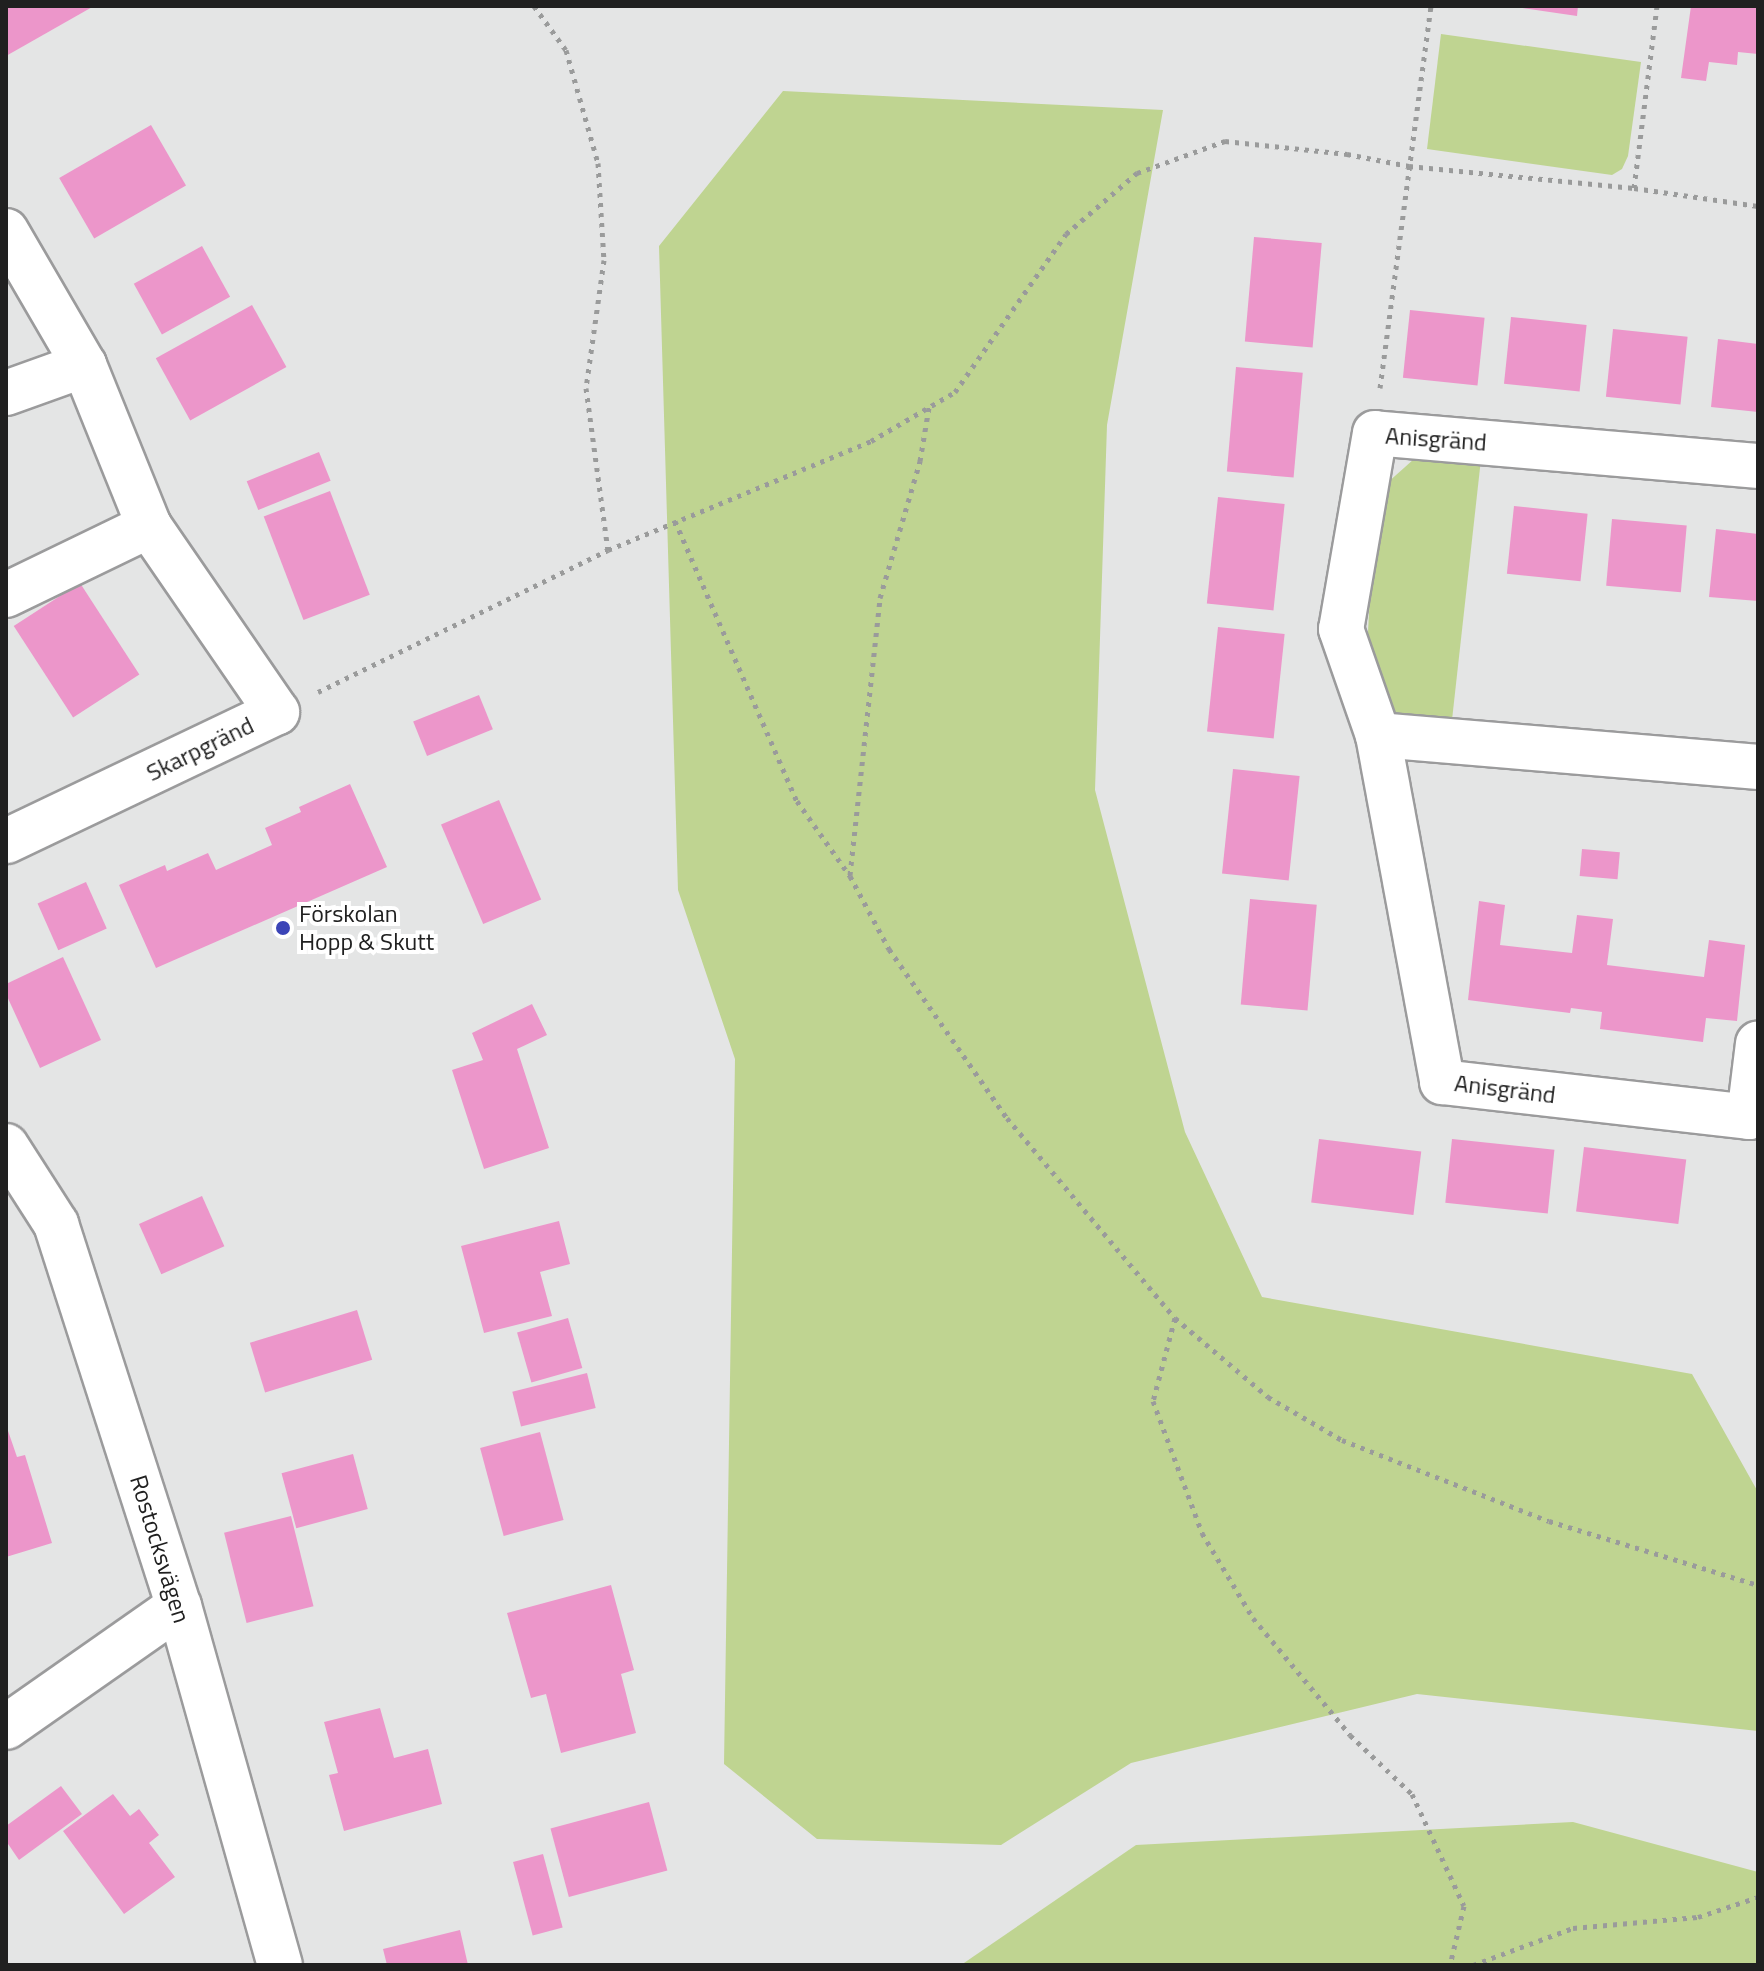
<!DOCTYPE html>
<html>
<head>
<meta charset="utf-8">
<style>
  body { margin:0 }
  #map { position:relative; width:1764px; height:1971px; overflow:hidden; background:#e4e5e5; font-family:"Titillium Web",sans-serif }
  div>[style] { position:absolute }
  .green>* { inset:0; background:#bfd491 }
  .building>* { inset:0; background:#ec96ca; transform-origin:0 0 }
  .path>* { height:5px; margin-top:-2.5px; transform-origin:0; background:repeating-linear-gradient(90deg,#9a9b9b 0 4px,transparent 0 10px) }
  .roads { filter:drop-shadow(2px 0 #9b9b9c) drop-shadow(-2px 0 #9b9b9c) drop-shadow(0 2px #9b9b9c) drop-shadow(0 -2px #9b9b9c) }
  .minor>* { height:44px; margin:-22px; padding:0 22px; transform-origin:22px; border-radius:22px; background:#fff }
  .dots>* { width:22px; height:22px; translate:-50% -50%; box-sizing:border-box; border:4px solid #fff; border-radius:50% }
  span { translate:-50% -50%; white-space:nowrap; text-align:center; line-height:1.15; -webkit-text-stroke:8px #fff; paint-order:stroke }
  .street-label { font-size:24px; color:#202020 }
  .poi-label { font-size:24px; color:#202020 }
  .left { translate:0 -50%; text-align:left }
  .frame { position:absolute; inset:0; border:8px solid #202020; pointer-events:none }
</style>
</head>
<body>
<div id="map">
  <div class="green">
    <div style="clip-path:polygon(1441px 34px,1641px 62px,1628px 156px,1622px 169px,1612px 175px,1427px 149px)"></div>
    <div style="clip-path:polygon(783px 91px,1163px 110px,1107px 425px,1095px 790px,1185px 1132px,1262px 1297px,1692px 1374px,1758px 1492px,1758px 1731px,1417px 1694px,1131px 1763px,1001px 1845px,817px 1839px,724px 1764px,735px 1059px,678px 890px,659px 246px)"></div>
    <div style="clip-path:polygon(1414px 459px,1481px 459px,1451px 729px,1401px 725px,1377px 708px,1367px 651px,1371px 575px,1386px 484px)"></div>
    <div style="clip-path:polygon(1573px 1822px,1758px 1872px,1758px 1965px,961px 1965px,1136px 1845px)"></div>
  </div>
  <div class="building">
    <div style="clip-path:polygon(6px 6px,94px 6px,6px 56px)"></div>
    <div style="clip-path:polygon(1508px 6px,1578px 6px,1577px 16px)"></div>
    <div style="clip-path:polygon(1691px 6px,1758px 6px,1758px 54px,1738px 52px,1737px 65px,1709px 62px,1706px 81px,1681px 78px)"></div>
    <div style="left:151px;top:125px;width:70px;height:106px;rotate:60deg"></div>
    <div style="left:1254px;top:237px;width:68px;height:105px;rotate:5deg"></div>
    <div style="left:202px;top:246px;width:58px;height:78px;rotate:61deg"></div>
    <div style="left:252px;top:305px;width:71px;height:110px;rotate:61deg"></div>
    <div style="left:1410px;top:310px;width:75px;height:68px;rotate:6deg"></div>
    <div style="left:1511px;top:317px;width:76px;height:67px;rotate:6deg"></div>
    <div style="left:1613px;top:329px;width:75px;height:68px;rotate:6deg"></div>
    <div style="clip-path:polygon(1718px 339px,1758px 344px,1758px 412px,1711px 407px)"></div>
    <div style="left:1236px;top:367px;width:67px;height:105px;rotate:5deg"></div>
    <div style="left:319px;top:452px;width:31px;height:78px;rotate:68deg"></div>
    <div style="left:330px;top:491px;width:111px;height:71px;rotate:69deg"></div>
    <div style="left:1218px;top:497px;width:67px;height:107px;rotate:6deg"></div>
    <div style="left:1514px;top:506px;width:74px;height:68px;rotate:6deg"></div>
    <div style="left:1612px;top:519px;width:75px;height:67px;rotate:5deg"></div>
    <div style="clip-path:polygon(1716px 529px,1758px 534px,1758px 601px,1709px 597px)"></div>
    <div style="left:80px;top:583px;width:109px;height:79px;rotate:57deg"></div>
    <div style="left:1218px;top:627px;width:67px;height:105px;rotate:6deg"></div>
    <div style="left:479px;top:695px;width:37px;height:71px;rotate:68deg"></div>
    <div style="left:1233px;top:769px;width:67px;height:105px;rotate:6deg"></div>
    <div style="clip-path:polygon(350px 784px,387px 867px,156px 968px,119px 885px,165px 865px,167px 871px,208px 853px,216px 870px,272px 845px,265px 828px,301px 812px,299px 807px)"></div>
    <div style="left:499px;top:800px;width:108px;height:63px;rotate:67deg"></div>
    <div style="left:1582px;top:849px;width:38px;height:27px;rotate:5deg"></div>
    <div style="left:86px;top:882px;width:51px;height:53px;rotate:66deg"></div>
    <div style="left:1250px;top:899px;width:67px;height:106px;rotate:5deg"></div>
    <div style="clip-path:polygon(1479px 901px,1505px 905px,1500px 945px,1572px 953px,1577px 915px,1613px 919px,1607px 965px,1704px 977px,1709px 940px,1745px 945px,1737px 1021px,1706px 1018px,1703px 1042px,1600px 1029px,1602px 1012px,1571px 1008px,1570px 1013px,1468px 1000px)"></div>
    <div style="clip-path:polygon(63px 957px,101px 1040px,40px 1068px,6px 994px,6px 984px)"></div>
    <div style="clip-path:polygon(532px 1004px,547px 1035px,517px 1049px,549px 1148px,484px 1169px,452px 1070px,483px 1060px,472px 1033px)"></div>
    <div style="left:1319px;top:1139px;width:103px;height:64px;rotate:7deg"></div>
    <div style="left:1452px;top:1139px;width:103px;height:64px;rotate:6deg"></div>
    <div style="left:1584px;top:1147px;width:103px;height:65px;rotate:7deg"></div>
    <div style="left:202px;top:1196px;width:55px;height:69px;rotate:66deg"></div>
    <div style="clip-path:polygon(559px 1221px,570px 1264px,540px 1272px,552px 1316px,484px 1333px,461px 1246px)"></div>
    <div style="left:357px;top:1310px;width:52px;height:112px;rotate:73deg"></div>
    <div style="left:568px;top:1318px;width:52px;height:53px;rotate:74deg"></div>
    <div style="left:587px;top:1373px;width:36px;height:77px;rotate:76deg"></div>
    <div style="clip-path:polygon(6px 1425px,17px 1457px,25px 1455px,52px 1543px,6px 1557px)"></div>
    <div style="left:540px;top:1432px;width:91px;height:62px;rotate:75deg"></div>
    <div style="left:353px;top:1454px;width:57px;height:74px;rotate:75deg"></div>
    <div style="left:291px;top:1516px;width:93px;height:69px;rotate:76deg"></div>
    <div style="clip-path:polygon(611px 1585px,634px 1670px,621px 1674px,636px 1733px,561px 1753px,546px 1694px,531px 1698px,507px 1613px)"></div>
    <div style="clip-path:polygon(380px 1708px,394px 1758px,428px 1749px,442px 1804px,344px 1831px,329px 1775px,338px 1773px,324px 1722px)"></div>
    <div style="clip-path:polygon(61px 1786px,82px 1814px,19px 1860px,6px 1841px,6px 1826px)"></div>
    <div style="clip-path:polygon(113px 1794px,130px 1816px,139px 1809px,159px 1835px,149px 1843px,175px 1877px,124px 1914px,63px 1831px)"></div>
    <div style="left:649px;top:1802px;width:71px;height:102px;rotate:75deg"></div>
    <div style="left:543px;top:1854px;width:76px;height:31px;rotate:75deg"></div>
    <div style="clip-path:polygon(460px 1930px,468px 1965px,387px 1965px,383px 1949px)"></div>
  </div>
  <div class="path">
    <div style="left:534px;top:6px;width:54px;rotate:54deg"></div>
    <div style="left:566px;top:50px;width:117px;rotate:74.2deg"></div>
    <div style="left:598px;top:163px;width:97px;rotate:86.5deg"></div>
    <div style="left:604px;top:260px;width:129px;rotate:98deg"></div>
    <div style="left:586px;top:388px;width:163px;rotate:82.3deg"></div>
    <div style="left:608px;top:550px;width:285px;rotate:-22.5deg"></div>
    <div style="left:871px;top:441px;width:97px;rotate:-30.3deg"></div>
    <div style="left:955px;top:392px;width:193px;rotate:-54.9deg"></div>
    <div style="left:1066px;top:234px;width:94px;rotate:-40.7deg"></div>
    <div style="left:1137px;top:173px;width:94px;rotate:-20deg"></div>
    <div style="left:1225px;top:141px;width:123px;rotate:6.1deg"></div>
    <div style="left:1347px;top:154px;width:63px;rotate:11deg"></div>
    <div style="left:1409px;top:166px;width:226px;rotate:5.6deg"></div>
    <div style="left:1634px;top:188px;width:125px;rotate:8.3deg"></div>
    <div style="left:1634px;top:188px;width:183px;rotate:-82.8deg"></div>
    <div style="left:1380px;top:388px;width:385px;rotate:-82.4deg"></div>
    <div style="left:675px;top:521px;width:305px;rotate:66.5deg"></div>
    <div style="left:797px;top:801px;width:92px;rotate:54.8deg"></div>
    <div style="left:850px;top:876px;width:83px;rotate:61.9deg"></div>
    <div style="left:889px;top:949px;width:206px;rotate:55.1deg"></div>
    <div style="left:1007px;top:1118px;width:261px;rotate:50deg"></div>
    <div style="left:1175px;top:1318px;width:122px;rotate:40.3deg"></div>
    <div style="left:1268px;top:1397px;width:86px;rotate:30.2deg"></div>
    <div style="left:1342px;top:1440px;width:222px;rotate:21.4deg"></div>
    <div style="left:1549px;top:1521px;width:219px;rotate:17deg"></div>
    <div style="left:318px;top:692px;width:323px;rotate:-26.1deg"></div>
    <div style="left:850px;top:875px;width:279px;rotate:-83.8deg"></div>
    <div style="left:880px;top:598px;width:143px;rotate:-73.7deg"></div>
    <div style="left:920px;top:461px;width:55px;rotate:-80.5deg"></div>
    <div style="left:1175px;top:1318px;width:86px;rotate:104.8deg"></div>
    <div style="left:1153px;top:1401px;width:141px;rotate:69.6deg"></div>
    <div style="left:1202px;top:1533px;width:99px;rotate:59deg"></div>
    <div style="left:1253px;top:1618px;width:152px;rotate:50.3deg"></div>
    <div style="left:1350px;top:1735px;width:86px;rotate:43.6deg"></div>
    <div style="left:1412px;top:1794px;width:123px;rotate:65.1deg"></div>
    <div style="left:1464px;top:1906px;width:61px;rotate:103.3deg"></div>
    <div style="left:1473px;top:1965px;width:107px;rotate:-20.3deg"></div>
    <div style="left:1573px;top:1928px;width:125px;rotate:-5deg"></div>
    <div style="left:1698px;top:1917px;width:63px;rotate:-18.4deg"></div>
  </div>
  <div class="roads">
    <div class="minor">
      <div style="left:6px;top:231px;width:155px;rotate:59.8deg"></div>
      <div style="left:6px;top:393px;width:83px;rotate:-19.7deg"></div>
      <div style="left:84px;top:365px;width:174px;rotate:68deg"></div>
      <div style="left:149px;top:526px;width:226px;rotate:55.5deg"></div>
      <div style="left:277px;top:712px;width:300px;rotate:154.5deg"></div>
      <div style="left:1758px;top:466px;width:384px;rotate:-175.1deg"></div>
      <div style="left:1375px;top:433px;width:199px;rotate:99.8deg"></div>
      <div style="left:1341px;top:629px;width:112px;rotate:70.8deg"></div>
      <div style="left:1378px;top:735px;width:353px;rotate:79.5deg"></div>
      <div style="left:1442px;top:1082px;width:309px;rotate:6.5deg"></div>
      <div style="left:1749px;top:1117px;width:74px;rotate:-83deg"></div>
      <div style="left:6px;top:595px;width:159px;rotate:-25.8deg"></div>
      <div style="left:1378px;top:735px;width:381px;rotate:4.8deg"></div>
      <div style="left:6px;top:1146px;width:93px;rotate:57.3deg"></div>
      <div style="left:56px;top:1224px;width:401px;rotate:72.2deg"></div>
      <div style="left:179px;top:1606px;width:373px;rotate:74.3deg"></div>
      <div style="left:6px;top:1727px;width:211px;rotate:-35deg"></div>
    </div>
  </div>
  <div class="dots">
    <div style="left:283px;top:928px;background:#3b44b7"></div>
  </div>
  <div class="street-label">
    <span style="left:1436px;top:439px;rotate:4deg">Anisgränd</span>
    <span style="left:200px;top:749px;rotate:-26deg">Skarpgränd</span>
    <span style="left:1505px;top:1089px;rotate:7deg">Anisgränd</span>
    <span style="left:160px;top:1549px;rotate:73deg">Rostocksvägen</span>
  </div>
  <div class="poi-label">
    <span class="left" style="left:299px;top:928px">Förskolan<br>Hopp &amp; Skutt</span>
  </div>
  <div class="frame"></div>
</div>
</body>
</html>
